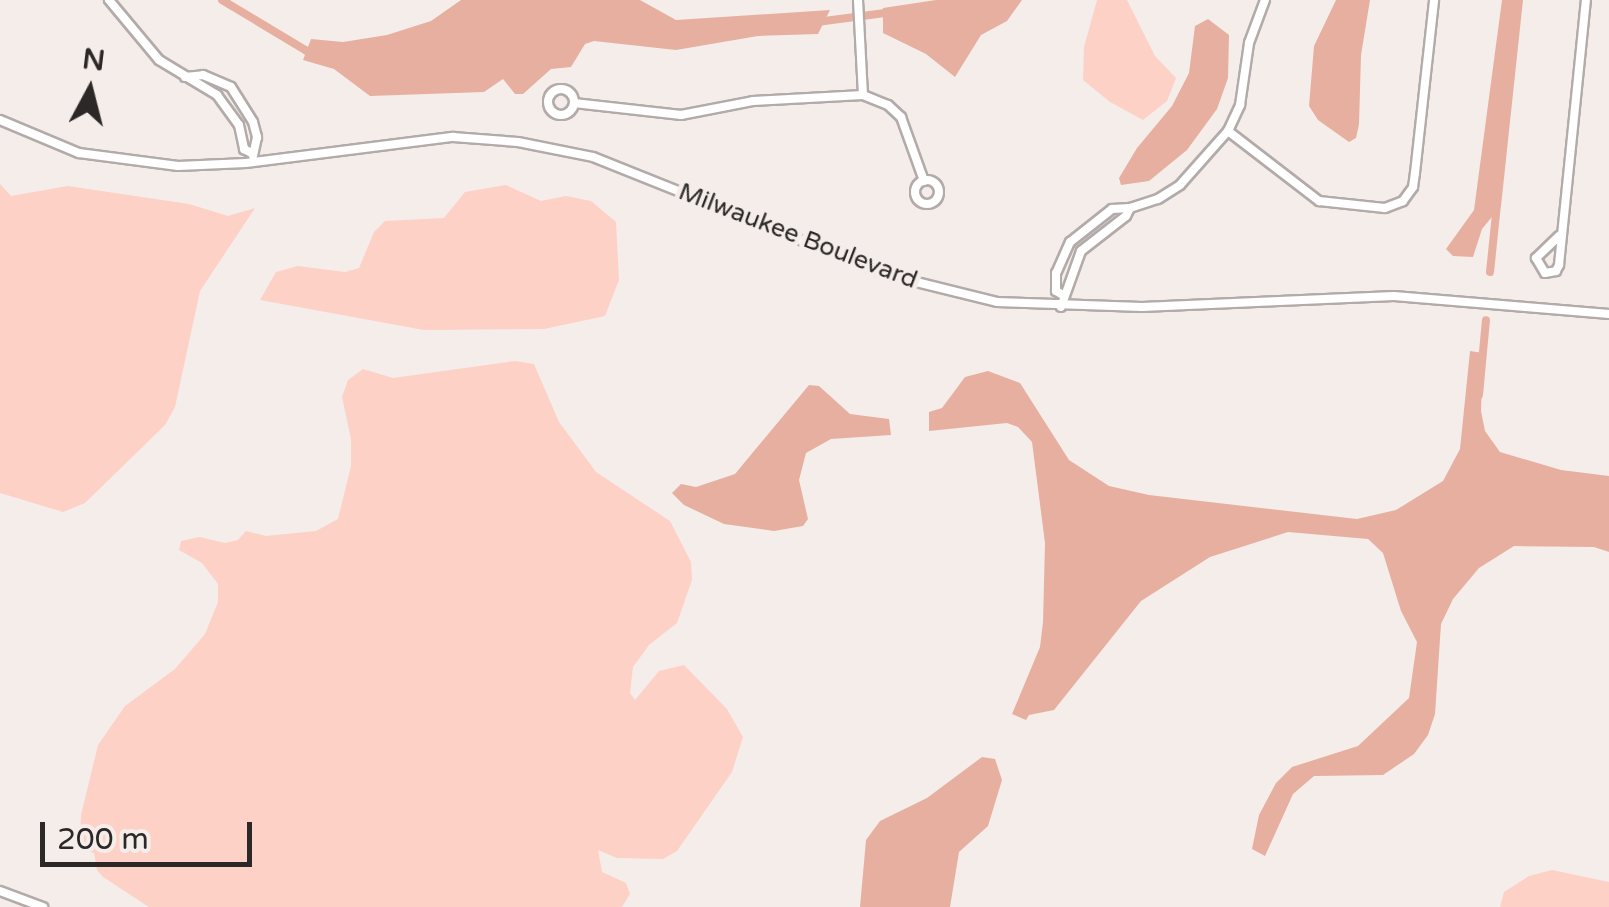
<!DOCTYPE html>
<html>
<head>
<meta charset="utf-8">
<style>
  body { margin:0 }
  #map { position:relative; width:1609px; height:907px; overflow:hidden; background:#f5edea; font-family:"Varela Round",sans-serif }
  div>[style] { position:absolute }
  .green>* { inset:0; background:#fdd1c5 }
  .water>* { inset:0; background:#e7af9f }
  .canal>* { height:8px; margin:-4px; padding:0 4px; transform-origin:4px; border-radius:4px; background:#e7af9f }
  .roads { filter:drop-shadow(2px 0 #b2aba9) drop-shadow(-2px 0 #b2aba9) drop-shadow(0 2px #b2aba9) drop-shadow(0 -2px #b2aba9) }
  .minor>* { height:8px; margin:-4px; padding:0 4px; transform-origin:4px; border-radius:4px; background:#fff }
  .minor>.ring { margin:-4px; padding:0; box-sizing:content-box; background:none; border:8px solid #fff; border-radius:50% }
  span { translate:-50% -50%; white-space:nowrap; text-align:center; line-height:1.15; -webkit-text-stroke:10px #f5edea; paint-order:stroke }
  .street-label { font-size:25px; color:#2b2827 }
  .north { position:absolute; left:40px; top:40px; width:100px; height:100px; -webkit-text-stroke:8px #f5edea; paint-order:stroke; rotate:7deg; font-size:28px; font-weight:700; line-height:40px; text-align:center; color:#2b2827 }
  .north::after { content:''; display:block; margin:auto; width:35px; height:45px; background:#2b2827; clip-path:polygon(50% 0,100% 100%,50% 72%,0 100%) }
  .scale { position:absolute; left:40px; top:822px; width:212px; height:45px; box-sizing:border-box; border:5px solid #2b2827; border-top:0; padding-left:12px; font-size:30px; line-height:35px; white-space:nowrap; color:#2b2827; -webkit-text-stroke:8px #f5edea; paint-order:stroke }
</style>
</head>
<body>
<div id="map">
  <div class="green">
    <div style="clip-path:polygon(1097px 0,1127px 0,1155px 56px,1176px 78px,1167px 101px,1143px 120px,1110px 102px,1083px 80px,1084px 47px)"></div>
    <div style="clip-path:polygon(0 184px,11px 196px,68px 186px,189px 204px,228px 216px,255px 208px,200px 291px,175px 407px,165px 425px,85px 503px,63px 512px,0 493px)"></div>
    <div style="clip-path:polygon(506px 185px,541px 201px,566px 196px,591px 201px,616px 222px,619px 280px,605px 316px,544px 329px,424px 330px,260px 300px,276px 272px,298px 266px,345px 272px,359px 268px,374px 232px,385px 221px,444px 218px,465px 192px)"></div>
    <div style="clip-path:polygon(515px 361px,534px 364px,559px 422px,596px 472px,670px 521px,691px 562px,692px 580px,677px 623px,649px 645px,633px 667px,630px 693px,635px 700px,659px 671px,684px 665px,727px 709px,743px 737px,732px 772px,677px 851px,663px 859px,617px 858px,598px 850px,602px 872px,626px 883px,630px 894px,622px 907px,149px 907px,103px 877px,97px 870px,94px 853px,83px 850px,80px 839px,81px 815px,98px 745px,125px 706px,175px 669px,205px 634px,218px 602px,218px 584px,202px 563px,179px 550px,181px 541px,200px 537px,225px 543px,238px 540px,246px 531px,266px 536px,316px 531px,338px 519px,351px 466px,351px 439px,342px 397px,348px 380px,363px 369px,393px 378px)"></div>
    <div style="clip-path:polygon(1552px 870px,1609px 882px,1609px 907px,1500px 907px,1504px 892px,1529px 876px)"></div>
  </div>
  <div class="water">
    <div style="clip-path:polygon(461px 0,640px 0,676px 20px,830px 10px,818px 34px,758px 36px,676px 50px,594px 41px,585px 44px,571px 67px,551px 69px,523px 94px,515px 94px,503px 79px,484px 92px,370px 96px,334px 69px,303px 60px,311px 39px,343px 42px,387px 35px,431px 21px)"></div>
    <div style="clip-path:polygon(936px 0,1022px 0,1007px 21px,981px 35px,955px 77px,926px 54px,883px 33px,883px 8px)"></div>
    <div style="clip-path:polygon(1336px 0,1370px 0,1361px 55px,1359px 124px,1356px 138px,1349px 142px,1318px 120px,1309px 106px,1314px 46px)"></div>
    <div style="clip-path:polygon(1502px 0,1523px 0,1501px 206px,1482px 229px,1473px 257px,1453px 256px,1446px 249px,1474px 210px)"></div>
    <div style="clip-path:polygon(1208px 19px,1229px 35px,1228px 78px,1217px 109px,1187px 150px,1149px 181px,1121px 185px,1119px 178px,1137px 148px,1172px 106px,1189px 73px,1195px 26px)"></div>
    <div style="clip-path:polygon(1470px 351px,1483px 353px,1481px 411px,1485px 431px,1500px 452px,1561px 470px,1609px 476px,1609px 552px,1594px 547px,1514px 546px,1479px 568px,1453px 599px,1441px 624px,1435px 714px,1428px 735px,1414px 754px,1383px 775px,1314px 776px,1293px 794px,1265px 856px,1252px 849px,1259px 815px,1276px 783px,1292px 767px,1358px 746px,1409px 698px,1417px 642px,1401px 611px,1383px 553px,1368px 539px,1288px 532px,1210px 557px,1141px 601px,1054px 710px,1029px 715px,1026px 720px,1012px 714px,1040px 647px,1043px 622px,1045px 543px,1032px 442px,1018px 427px,1007px 423px,929px 431px,929px 412px,942px 408px,965px 377px,988px 371px,1020px 383px,1069px 460px,1109px 486px,1149px 495px,1357px 519px,1396px 510px,1443px 481px,1460px 449px)"></div>
    <div style="clip-path:polygon(809px 385px,819px 386px,850px 414px,889px 419px,891px 435px,831px 439px,806px 453px,799px 480px,808px 519px,803px 526px,774px 531px,724px 524px,684px 505px,672px 493px,681px 484px,696px 487px,735px 474px)"></div>
    <div style="clip-path:polygon(982px 757px,995px 759px,1002px 780px,988px 826px,959px 852px,950px 907px,860px 907px,866px 840px,880px 821px,927px 798px)"></div>
  </div>
  <div class="canal">
    <div style="left:222px;top:0;width:99px;rotate:31deg"></div>
    <div style="left:307px;top:51px;width:7px"></div>
    <div style="left:817px;top:22px;width:76px;rotate:-7.6deg"></div>
    <div style="left:1490px;top:272px;width:68px;rotate:-84.1deg"></div>
    <div style="left:1479px;top:395px;width:75px;rotate:-84.7deg"></div>
  </div>
  <div class="roads">
    <div class="minor">
      <div style="left:109px;top:0;width:78px;rotate:50.2deg"></div>
      <div style="left:159px;top:60px;width:68px;rotate:31.1deg"></div>
      <div style="left:217px;top:95px;width:37px;rotate:54deg"></div>
      <div style="left:239px;top:125px;width:25px;rotate:78deg"></div>
      <div style="left:244px;top:149px;width:10px;rotate:29deg"></div>
      <div style="left:858px;top:0;width:95px;rotate:87deg"></div>
      <div style="left:185px;top:77px;width:18px;rotate:-6deg"></div>
      <div style="left:203px;top:75px;width:30px;rotate:23deg"></div>
      <div style="left:231px;top:87px;width:41px;rotate:57.8deg"></div>
      <div style="left:253px;top:122px;width:16px;rotate:75deg"></div>
      <div style="left:257px;top:137px;width:19px;rotate:102deg"></div>
      <div class="ring" style="left:548px;top:89px;width:18px;height:18px"></div>
      <div style="left:574px;top:103px;width:108px;rotate:6.4deg"></div>
      <div style="left:681px;top:115px;width:73px;rotate:-11deg"></div>
      <div style="left:753px;top:101px;width:110px;rotate:-3.1deg"></div>
      <div style="left:863px;top:95px;width:27px;rotate:22deg"></div>
      <div style="left:888px;top:105px;width:18px;rotate:43deg"></div>
      <div style="left:901px;top:117px;width:68px;rotate:70.2deg"></div>
      <div style="left:0;top:120px;width:86px;rotate:22.7deg"></div>
      <div style="left:79px;top:153px;width:100px;rotate:7.5deg"></div>
      <div style="left:178px;top:166px;width:68px;rotate:-2.5deg"></div>
      <div style="left:246px;top:163px;width:209px;rotate:-7.2deg"></div>
      <div style="left:453px;top:137px;width:65px;rotate:4.4deg"></div>
      <div style="left:518px;top:142px;width:76px;rotate:11.3deg"></div>
      <div style="left:593px;top:157px;width:318px;rotate:21.8deg"></div>
      <div style="left:888px;top:275px;width:112px;rotate:13.9deg"></div>
      <div style="left:997px;top:302px;width:145px;rotate:2deg"></div>
      <div style="left:1142px;top:307px;width:252px;rotate:-2.5deg"></div>
      <div style="left:1394px;top:296px;width:216px;rotate:4.8deg"></div>
      <div style="left:1228px;top:131px;width:115px;rotate:37.6deg"></div>
      <div style="left:1319px;top:201px;width:66px;rotate:6.1deg"></div>
      <div style="left:1385px;top:208px;width:19px;rotate:-21deg"></div>
      <div style="left:1403px;top:201px;width:17px;rotate:-54deg"></div>
      <div style="left:1413px;top:187px;width:14px;rotate:-82deg"></div>
      <div style="left:1415px;top:173px;width:174px;rotate:-83.7deg"></div>
      <div class="ring" style="left:915px;top:180px;width:16px;height:16px"></div>
      <div style="left:1130px;top:208px;width:29px;rotate:-18deg"></div>
      <div style="left:1158px;top:199px;width:26px;rotate:-32deg"></div>
      <div style="left:1180px;top:185px;width:72px;rotate:-48.4deg"></div>
      <div style="left:1228px;top:131px;width:29px;rotate:-65deg"></div>
      <div style="left:1240px;top:105px;width:63px;rotate:-81.7deg"></div>
      <div style="left:1249px;top:43px;width:46px;rotate:-69.6deg"></div>
      <div style="left:1559px;top:236px;width:32px;rotate:136deg"></div>
      <div style="left:1536px;top:258px;width:17px;rotate:59deg"></div>
      <div style="left:1545px;top:273px;width:11px;rotate:-10deg"></div>
      <div style="left:1556px;top:271px;width:7px;rotate:-63deg"></div>
      <div style="left:1559px;top:265px;width:266px;rotate:-84.2deg"></div>
      <div style="left:1061px;top:307px;width:59px;rotate:-70.3deg"></div>
      <div style="left:1081px;top:251px;width:57px;rotate:-37.9deg"></div>
      <div style="left:1126px;top:216px;width:9px;rotate:-63deg"></div>
      <div style="left:1130px;top:208px;width:18px;rotate:177deg"></div>
      <div style="left:1112px;top:209px;width:53px;rotate:141.8deg"></div>
      <div style="left:1070px;top:242px;width:34px;rotate:114deg"></div>
      <div style="left:1056px;top:273px;width:18px;rotate:90deg"></div>
      <div style="left:1056px;top:291px;width:8px;rotate:30deg"></div>
      <div style="left:0;top:891px;width:46px;rotate:20.4deg"></div>
    </div>
  </div>
  <div class="street-label">
    <span style="left:798px;top:236px;rotate:21deg">Milwaukee Boulevard</span>
  </div>
  <div class="north">N</div>
  <div class="scale">200 m</div>
</div>
</body>
</html>
